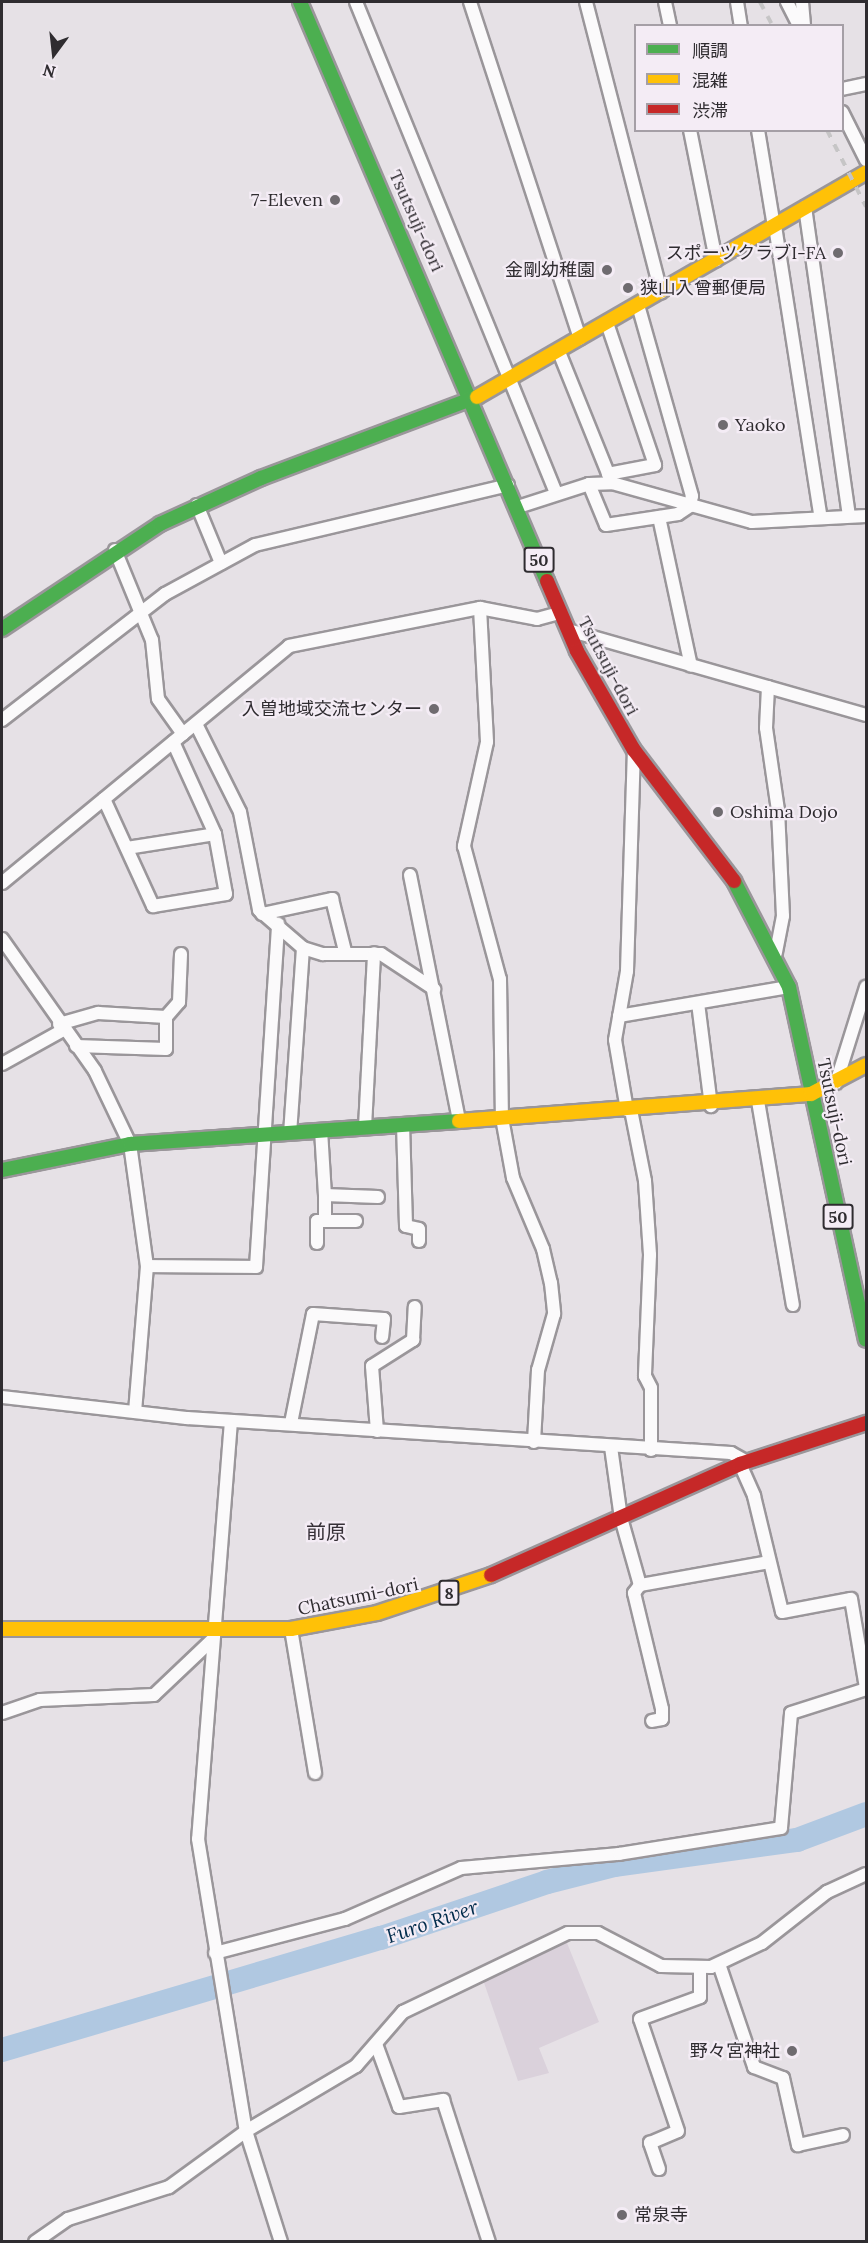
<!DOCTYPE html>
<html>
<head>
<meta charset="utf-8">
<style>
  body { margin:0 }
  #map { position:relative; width:868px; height:2243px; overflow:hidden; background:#e6e1e6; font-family:Lora,"Noto Sans JP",serif }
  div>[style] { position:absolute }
  .built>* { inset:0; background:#dad1db }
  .river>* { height:24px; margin:-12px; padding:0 12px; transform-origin:12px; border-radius:12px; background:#b0c8e1 }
  .roads { filter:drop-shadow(2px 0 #9a969a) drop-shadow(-2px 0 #9a969a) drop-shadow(0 2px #9a969a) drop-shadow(0 -2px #9a969a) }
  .street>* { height:12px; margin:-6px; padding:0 6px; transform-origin:6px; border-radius:6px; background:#fbfafb }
  .fast>* { height:14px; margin:-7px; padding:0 7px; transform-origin:7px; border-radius:7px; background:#4caf50 }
  .slow>* { height:14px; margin:-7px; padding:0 7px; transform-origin:7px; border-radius:7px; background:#ffc107 }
  .jam>* { height:14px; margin:-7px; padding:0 7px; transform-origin:7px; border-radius:7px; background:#c62828 }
  .rail>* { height:4px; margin-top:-2px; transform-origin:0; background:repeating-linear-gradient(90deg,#c6c5c6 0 8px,transparent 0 16px) }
  .dots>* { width:16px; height:16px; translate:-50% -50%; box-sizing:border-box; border:3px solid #f4ecf5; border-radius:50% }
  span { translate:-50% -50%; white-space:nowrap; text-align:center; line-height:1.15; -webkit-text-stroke:4.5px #f4ecf5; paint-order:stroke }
  .shield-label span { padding:2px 4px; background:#f4ecf5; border:2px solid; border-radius:4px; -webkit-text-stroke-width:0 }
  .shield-label { font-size:16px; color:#2f2c30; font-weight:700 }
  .poi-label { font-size:18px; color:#2f2c30 }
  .right { translate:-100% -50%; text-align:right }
  .left { translate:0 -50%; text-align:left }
  .street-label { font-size:18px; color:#2f2c30 }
  .neighbourhood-label { font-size:20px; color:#363037 }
  .water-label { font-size:20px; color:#002b4b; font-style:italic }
  .frame { position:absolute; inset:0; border:3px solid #2f2c30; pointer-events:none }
  .legend { position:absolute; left:634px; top:24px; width:210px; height:108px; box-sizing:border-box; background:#f4ecf5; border:2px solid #a59fa6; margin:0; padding:8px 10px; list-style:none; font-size:18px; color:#2f2c30 }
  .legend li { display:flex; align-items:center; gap:12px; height:30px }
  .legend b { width:30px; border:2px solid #a59fa6 }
  .north { position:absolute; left:24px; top:24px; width:60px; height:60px; -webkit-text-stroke:4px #f4ecf5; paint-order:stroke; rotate:195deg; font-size:16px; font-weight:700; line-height:24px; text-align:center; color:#2f2c30 }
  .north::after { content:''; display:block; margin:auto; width:21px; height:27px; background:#2f2c30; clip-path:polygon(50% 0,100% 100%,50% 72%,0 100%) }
</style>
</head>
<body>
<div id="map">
  <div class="built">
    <div style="clip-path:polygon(565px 1938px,599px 2022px,539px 2048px,549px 2073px,518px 2081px,482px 1977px)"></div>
  </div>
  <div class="river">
    <div style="left:2px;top:2050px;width:395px;rotate:-16.5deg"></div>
    <div style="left:381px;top:1938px;width:175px;rotate:-18.6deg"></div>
    <div style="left:547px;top:1882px;width:69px;rotate:-14.2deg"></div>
    <div style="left:614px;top:1865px;width:185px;rotate:-7.8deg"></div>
    <div style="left:797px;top:1840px;width:74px;rotate:-20.6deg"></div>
  </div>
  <div class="roads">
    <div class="street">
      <div style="left:356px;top:2px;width:530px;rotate:67.84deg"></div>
      <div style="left:470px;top:2px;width:354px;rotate:71.9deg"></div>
      <div style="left:586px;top:2px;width:300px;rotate:75.5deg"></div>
      <div style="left:665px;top:2px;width:25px;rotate:78deg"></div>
      <div style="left:737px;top:2px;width:24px;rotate:81deg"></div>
      <div style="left:787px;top:2px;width:27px;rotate:63deg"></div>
      <div style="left:802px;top:2px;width:24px;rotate:85deg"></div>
      <div style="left:842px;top:89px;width:25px;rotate:-12deg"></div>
      <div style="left:842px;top:112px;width:54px;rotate:63.4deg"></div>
      <div style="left:690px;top:130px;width:133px;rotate:78.7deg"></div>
      <div style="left:758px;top:130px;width:98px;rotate:80.6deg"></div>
      <div style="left:805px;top:207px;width:311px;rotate:81.9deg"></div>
      <div style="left:775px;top:226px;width:292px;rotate:81.1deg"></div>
      <div style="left:607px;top:323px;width:150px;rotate:71.3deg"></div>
      <div style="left:655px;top:465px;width:48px;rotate:169.2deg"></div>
      <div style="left:559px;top:352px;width:141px;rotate:68deg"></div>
      <div style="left:612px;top:483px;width:145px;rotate:15.6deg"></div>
      <div style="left:752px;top:522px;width:114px;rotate:-3deg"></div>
      <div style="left:589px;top:484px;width:44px;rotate:67.5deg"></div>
      <div style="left:606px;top:525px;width:73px;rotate:-8.7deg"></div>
      <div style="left:678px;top:514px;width:14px;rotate:-34deg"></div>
      <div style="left:690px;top:506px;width:10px;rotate:-79deg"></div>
      <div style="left:692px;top:496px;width:198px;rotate:-105.8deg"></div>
      <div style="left:197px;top:505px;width:63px;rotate:67.5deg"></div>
      <div style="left:518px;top:507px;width:75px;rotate:-17.9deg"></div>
      <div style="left:589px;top:484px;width:23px;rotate:-2deg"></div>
      <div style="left:659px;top:517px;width:152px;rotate:77.9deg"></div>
      <div style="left:115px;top:550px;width:97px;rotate:67.7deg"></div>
      <div style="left:152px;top:640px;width:59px;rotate:84.2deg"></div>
      <div style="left:158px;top:699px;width:43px;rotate:54.5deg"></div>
      <div style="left:480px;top:608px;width:134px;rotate:87deg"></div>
      <div style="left:487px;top:742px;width:107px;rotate:102.5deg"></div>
      <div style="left:464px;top:846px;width:138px;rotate:74.9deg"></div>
      <div style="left:500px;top:979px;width:139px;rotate:89.2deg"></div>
      <div style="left:502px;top:1118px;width:61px;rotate:79.6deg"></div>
      <div style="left:513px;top:1178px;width:77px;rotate:67.1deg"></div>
      <div style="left:543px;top:1249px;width:35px;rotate:77deg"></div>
      <div style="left:551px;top:1283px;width:31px;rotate:84deg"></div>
      <div style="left:554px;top:1314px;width:58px;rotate:105.9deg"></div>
      <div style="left:538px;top:1370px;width:72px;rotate:93.2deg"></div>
      <div style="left:568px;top:630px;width:310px;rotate:15.9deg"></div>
      <div style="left:768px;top:687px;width:41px;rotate:92.8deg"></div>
      <div style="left:766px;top:728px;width:83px;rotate:81.7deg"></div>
      <div style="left:778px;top:810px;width:106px;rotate:87.3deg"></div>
      <div style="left:783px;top:916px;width:38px;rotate:101deg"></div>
      <div style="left:2px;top:720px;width:206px;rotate:-37.7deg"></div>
      <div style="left:165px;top:594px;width:102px;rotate:-28.6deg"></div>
      <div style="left:255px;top:545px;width:260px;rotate:-13.3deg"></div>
      <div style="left:196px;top:724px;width:98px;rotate:63.4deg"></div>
      <div style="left:240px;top:812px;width:100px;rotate:79deg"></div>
      <div style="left:259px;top:910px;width:58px;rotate:40.8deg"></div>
      <div style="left:303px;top:948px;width:184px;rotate:94deg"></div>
      <div style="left:104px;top:799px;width:118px;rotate:65.4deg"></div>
      <div style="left:153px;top:906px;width:74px;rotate:-9.3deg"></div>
      <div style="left:226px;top:894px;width:61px;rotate:-100.4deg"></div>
      <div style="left:215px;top:834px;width:101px;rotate:-114.5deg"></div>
      <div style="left:127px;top:848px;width:89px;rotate:-9deg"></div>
      <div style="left:410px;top:875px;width:250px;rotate:78.7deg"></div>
      <div style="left:2px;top:883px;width:372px;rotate:-39.5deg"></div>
      <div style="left:289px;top:646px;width:195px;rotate:-11.3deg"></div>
      <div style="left:480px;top:608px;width:58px;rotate:10.9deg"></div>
      <div style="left:537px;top:619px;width:23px;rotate:-15deg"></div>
      <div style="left:262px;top:914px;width:72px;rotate:-12.1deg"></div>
      <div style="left:332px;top:899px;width:54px;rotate:76deg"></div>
      <div style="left:2px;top:939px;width:161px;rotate:54.8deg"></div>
      <div style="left:95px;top:1071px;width:81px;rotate:64.4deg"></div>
      <div style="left:130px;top:1144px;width:123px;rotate:82.1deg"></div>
      <div style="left:147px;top:1266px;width:146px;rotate:94.7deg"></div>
      <div style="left:303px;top:948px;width:21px;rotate:17deg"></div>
      <div style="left:323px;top:954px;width:58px"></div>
      <div style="left:381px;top:954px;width:64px;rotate:33.4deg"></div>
      <div style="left:698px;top:1003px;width:104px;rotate:82.8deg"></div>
      <div style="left:619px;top:1016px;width:172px;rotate:-9.7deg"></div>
      <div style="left:59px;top:1024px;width:41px;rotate:-15.8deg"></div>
      <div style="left:98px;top:1013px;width:68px;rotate:3.4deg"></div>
      <div style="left:166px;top:1017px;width:20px;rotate:-49deg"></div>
      <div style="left:179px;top:1002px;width:48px;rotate:-87.6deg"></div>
      <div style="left:76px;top:1046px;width:90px;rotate:1.9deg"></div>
      <div style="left:166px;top:1049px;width:32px;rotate:-90deg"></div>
      <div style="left:2px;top:1064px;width:70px;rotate:-29.1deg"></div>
      <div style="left:836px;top:1083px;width:101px;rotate:-72.6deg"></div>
      <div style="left:758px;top:1101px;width:207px;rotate:80.3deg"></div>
      <div style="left:627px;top:1110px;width:71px;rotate:-99.7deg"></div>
      <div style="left:615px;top:1040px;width:70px;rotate:-80.1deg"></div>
      <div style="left:627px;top:971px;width:221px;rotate:-88.2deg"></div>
      <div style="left:631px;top:1110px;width:72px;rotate:78.8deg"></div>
      <div style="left:645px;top:1181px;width:74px;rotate:86.1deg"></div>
      <div style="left:650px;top:1255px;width:121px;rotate:92.4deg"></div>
      <div style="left:645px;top:1376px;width:13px;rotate:63deg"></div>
      <div style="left:651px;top:1388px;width:62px;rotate:90deg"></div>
      <div style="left:403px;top:1124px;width:102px;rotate:88.3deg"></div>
      <div style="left:406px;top:1226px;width:13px;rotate:13deg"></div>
      <div style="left:419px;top:1229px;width:12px;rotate:90deg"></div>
      <div style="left:365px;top:1127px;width:174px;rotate:-87deg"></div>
      <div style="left:321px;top:1130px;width:65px;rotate:86.5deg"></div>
      <div style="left:325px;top:1220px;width:25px;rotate:-90deg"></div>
      <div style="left:325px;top:1195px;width:53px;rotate:2.2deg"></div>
      <div style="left:317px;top:1243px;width:22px;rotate:-90deg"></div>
      <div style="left:317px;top:1221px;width:39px"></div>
      <div style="left:147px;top:1266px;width:109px;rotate:0.5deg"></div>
      <div style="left:256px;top:1267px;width:344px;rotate:-86.3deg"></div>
      <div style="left:2px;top:1397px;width:186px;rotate:6.5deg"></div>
      <div style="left:187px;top:1418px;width:545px;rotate:3.68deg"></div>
      <div style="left:731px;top:1453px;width:18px;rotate:29deg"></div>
      <div style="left:231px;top:1421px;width:419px;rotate:94.5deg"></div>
      <div style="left:198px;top:1839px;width:296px;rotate:80.7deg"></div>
      <div style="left:246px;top:2131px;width:116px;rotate:72.5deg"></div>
      <div style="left:291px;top:1423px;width:111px;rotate:-78.6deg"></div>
      <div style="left:313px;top:1314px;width:71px;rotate:4deg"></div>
      <div style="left:384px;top:1319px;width:18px;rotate:96deg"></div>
      <div style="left:377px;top:1431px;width:65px;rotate:-94.4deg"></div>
      <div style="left:372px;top:1366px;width:49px;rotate:-32.4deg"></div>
      <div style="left:413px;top:1340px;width:33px;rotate:-87deg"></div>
      <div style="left:611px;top:1447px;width:72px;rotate:82deg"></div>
      <div style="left:621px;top:1518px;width:70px;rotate:74.2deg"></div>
      <div style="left:640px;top:1585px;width:10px;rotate:127deg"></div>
      <div style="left:634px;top:1593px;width:119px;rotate:76.4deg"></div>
      <div style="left:662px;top:1709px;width:10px;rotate:90deg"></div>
      <div style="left:662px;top:1719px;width:10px;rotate:169deg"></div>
      <div style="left:740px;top:1464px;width:35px;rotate:66deg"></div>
      <div style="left:754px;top:1496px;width:119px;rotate:76.4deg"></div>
      <div style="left:782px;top:1612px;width:70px;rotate:-10.7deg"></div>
      <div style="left:851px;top:1599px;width:90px;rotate:80.4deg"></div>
      <div style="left:640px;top:1585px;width:131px;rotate:-10.1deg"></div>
      <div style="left:291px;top:1629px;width:146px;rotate:80.5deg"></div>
      <div style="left:2px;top:1713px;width:40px;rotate:-18.9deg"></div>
      <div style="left:40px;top:1700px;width:114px;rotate:-2.5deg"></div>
      <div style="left:154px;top:1695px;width:79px;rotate:-43.5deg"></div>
      <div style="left:215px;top:1953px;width:134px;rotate:-14.7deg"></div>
      <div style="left:345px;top:1919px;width:127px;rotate:-23.7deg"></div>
      <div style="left:461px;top:1868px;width:159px;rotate:-5.1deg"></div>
      <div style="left:619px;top:1854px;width:164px;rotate:-9.1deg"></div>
      <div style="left:781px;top:1828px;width:115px;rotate:-85deg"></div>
      <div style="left:791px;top:1713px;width:79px;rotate:-17.7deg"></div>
      <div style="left:719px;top:1964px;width:109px;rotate:71.2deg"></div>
      <div style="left:754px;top:2067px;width:31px;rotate:21deg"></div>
      <div style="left:783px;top:2078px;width:69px;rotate:77.4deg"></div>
      <div style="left:798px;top:2145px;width:46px;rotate:-12.5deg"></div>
      <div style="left:376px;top:2044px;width:67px;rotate:69.9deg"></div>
      <div style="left:399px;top:2107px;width:45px;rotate:-9deg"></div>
      <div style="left:443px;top:2100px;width:149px;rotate:72.1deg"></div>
      <div style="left:659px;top:2169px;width:28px;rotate:-109deg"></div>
      <div style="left:650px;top:2143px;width:30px;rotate:-23deg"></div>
      <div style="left:678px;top:2131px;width:118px;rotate:-108.7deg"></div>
      <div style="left:640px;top:2019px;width:64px;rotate:-20.1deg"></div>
      <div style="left:700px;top:1997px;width:29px;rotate:-90deg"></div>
      <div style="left:35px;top:2242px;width:40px;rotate:-34.9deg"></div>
      <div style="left:68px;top:2219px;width:106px;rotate:-17.6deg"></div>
      <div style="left:169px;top:2187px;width:95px;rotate:-36deg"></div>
      <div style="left:246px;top:2131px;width:128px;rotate:-30.6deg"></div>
      <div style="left:356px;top:2066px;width:72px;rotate:-49deg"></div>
      <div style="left:403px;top:2012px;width:183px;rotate:-25.6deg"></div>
      <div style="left:568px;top:1933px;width:30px"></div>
      <div style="left:598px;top:1933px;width:71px;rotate:27.6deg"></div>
      <div style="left:661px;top:1966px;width:50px;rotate:1.1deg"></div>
      <div style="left:711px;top:1967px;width:56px;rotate:-25.2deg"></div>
      <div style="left:762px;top:1943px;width:83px;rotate:-38.1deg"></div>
      <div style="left:827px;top:1892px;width:43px;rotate:-24.8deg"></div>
    </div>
    <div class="fast">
      <div style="left:300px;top:2px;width:629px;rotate:66.9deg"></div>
      <div style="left:2px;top:629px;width:190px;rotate:-33.6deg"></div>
      <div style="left:160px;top:524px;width:111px;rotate:-24.5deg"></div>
      <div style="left:261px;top:478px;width:231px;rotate:-20.6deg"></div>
      <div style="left:734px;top:881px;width:119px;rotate:62.6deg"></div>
      <div style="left:789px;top:987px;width:361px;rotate:77.7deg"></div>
      <div style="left:2px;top:1170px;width:131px;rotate:-11.5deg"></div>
      <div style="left:130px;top:1144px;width:330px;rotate:-4deg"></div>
    </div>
    <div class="slow">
      <div style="left:477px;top:397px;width:449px;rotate:-30deg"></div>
      <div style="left:459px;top:1121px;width:353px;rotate:-4.4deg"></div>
      <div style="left:811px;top:1094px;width:62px;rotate:-27.8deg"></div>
      <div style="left:2px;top:1629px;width:289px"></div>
      <div style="left:291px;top:1629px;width:87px;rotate:-10.5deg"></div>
      <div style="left:377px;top:1613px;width:120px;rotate:-18.4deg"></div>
    </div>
    <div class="jam">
      <div style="left:547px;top:581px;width:76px;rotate:66.8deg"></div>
      <div style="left:577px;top:651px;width:114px;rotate:60.1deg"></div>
      <div style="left:634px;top:750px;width:165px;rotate:52.6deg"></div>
      <div style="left:491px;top:1575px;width:273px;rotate:-24deg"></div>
      <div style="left:740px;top:1464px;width:133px;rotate:-18deg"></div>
    </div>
  </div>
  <div class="rail">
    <div style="left:760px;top:2px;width:27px;rotate:62deg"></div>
    <div style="left:827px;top:130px;width:86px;rotate:63.1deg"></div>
  </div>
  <div class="dots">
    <div style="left:335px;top:200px;background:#6f6b70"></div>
    <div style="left:838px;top:253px;background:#6f6b70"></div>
    <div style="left:607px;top:270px;background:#6f6b70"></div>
    <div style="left:628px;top:288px;background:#6f6b70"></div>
    <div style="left:723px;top:425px;background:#6f6b70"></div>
    <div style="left:434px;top:709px;background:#6f6b70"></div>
    <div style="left:718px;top:812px;background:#6f6b70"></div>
    <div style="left:792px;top:2051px;background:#6f6b70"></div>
    <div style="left:622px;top:2215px;background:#6f6b70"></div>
  </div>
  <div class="shield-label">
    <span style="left:539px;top:560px">50</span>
    <span style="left:838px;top:1217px">50</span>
    <span style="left:449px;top:1593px">8</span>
  </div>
  <div class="poi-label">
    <span class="right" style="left:323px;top:200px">7-Eleven</span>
    <span class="right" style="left:826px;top:253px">スポーツクラブI-FA</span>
    <span class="right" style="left:595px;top:270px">金剛幼稚園</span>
    <span class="left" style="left:640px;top:288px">狭山入曾郵便局</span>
    <span class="left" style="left:735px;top:425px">Yaoko</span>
    <span class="right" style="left:422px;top:709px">入曽地域交流センター</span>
    <span class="left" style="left:730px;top:812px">Oshima Dojo</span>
    <span class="right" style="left:780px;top:2051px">野々宮神社</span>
    <span class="left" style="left:634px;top:2215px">常泉寺</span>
  </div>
  <div class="street-label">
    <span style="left:416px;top:221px;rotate:66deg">Tsutsuji-dori</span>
    <span style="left:608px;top:666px;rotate:62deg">Tsutsuji-dori</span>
    <span style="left:834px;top:1112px;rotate:78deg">Tsutsuji-dori</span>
    <span style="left:358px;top:1597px;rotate:-12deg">Chatsumi-dori</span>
  </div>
  <div class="neighbourhood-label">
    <span style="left:326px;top:1531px">前原</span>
  </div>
  <div class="water-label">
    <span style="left:432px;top:1921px;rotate:-19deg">Furo River</span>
  </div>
  <div class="frame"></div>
  <ul class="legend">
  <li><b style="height:8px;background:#4caf50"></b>順調</li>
  <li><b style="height:8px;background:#ffc107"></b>混雑</li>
  <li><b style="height:8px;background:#c62828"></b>渋滞</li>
  </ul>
  <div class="north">N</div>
</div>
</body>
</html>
